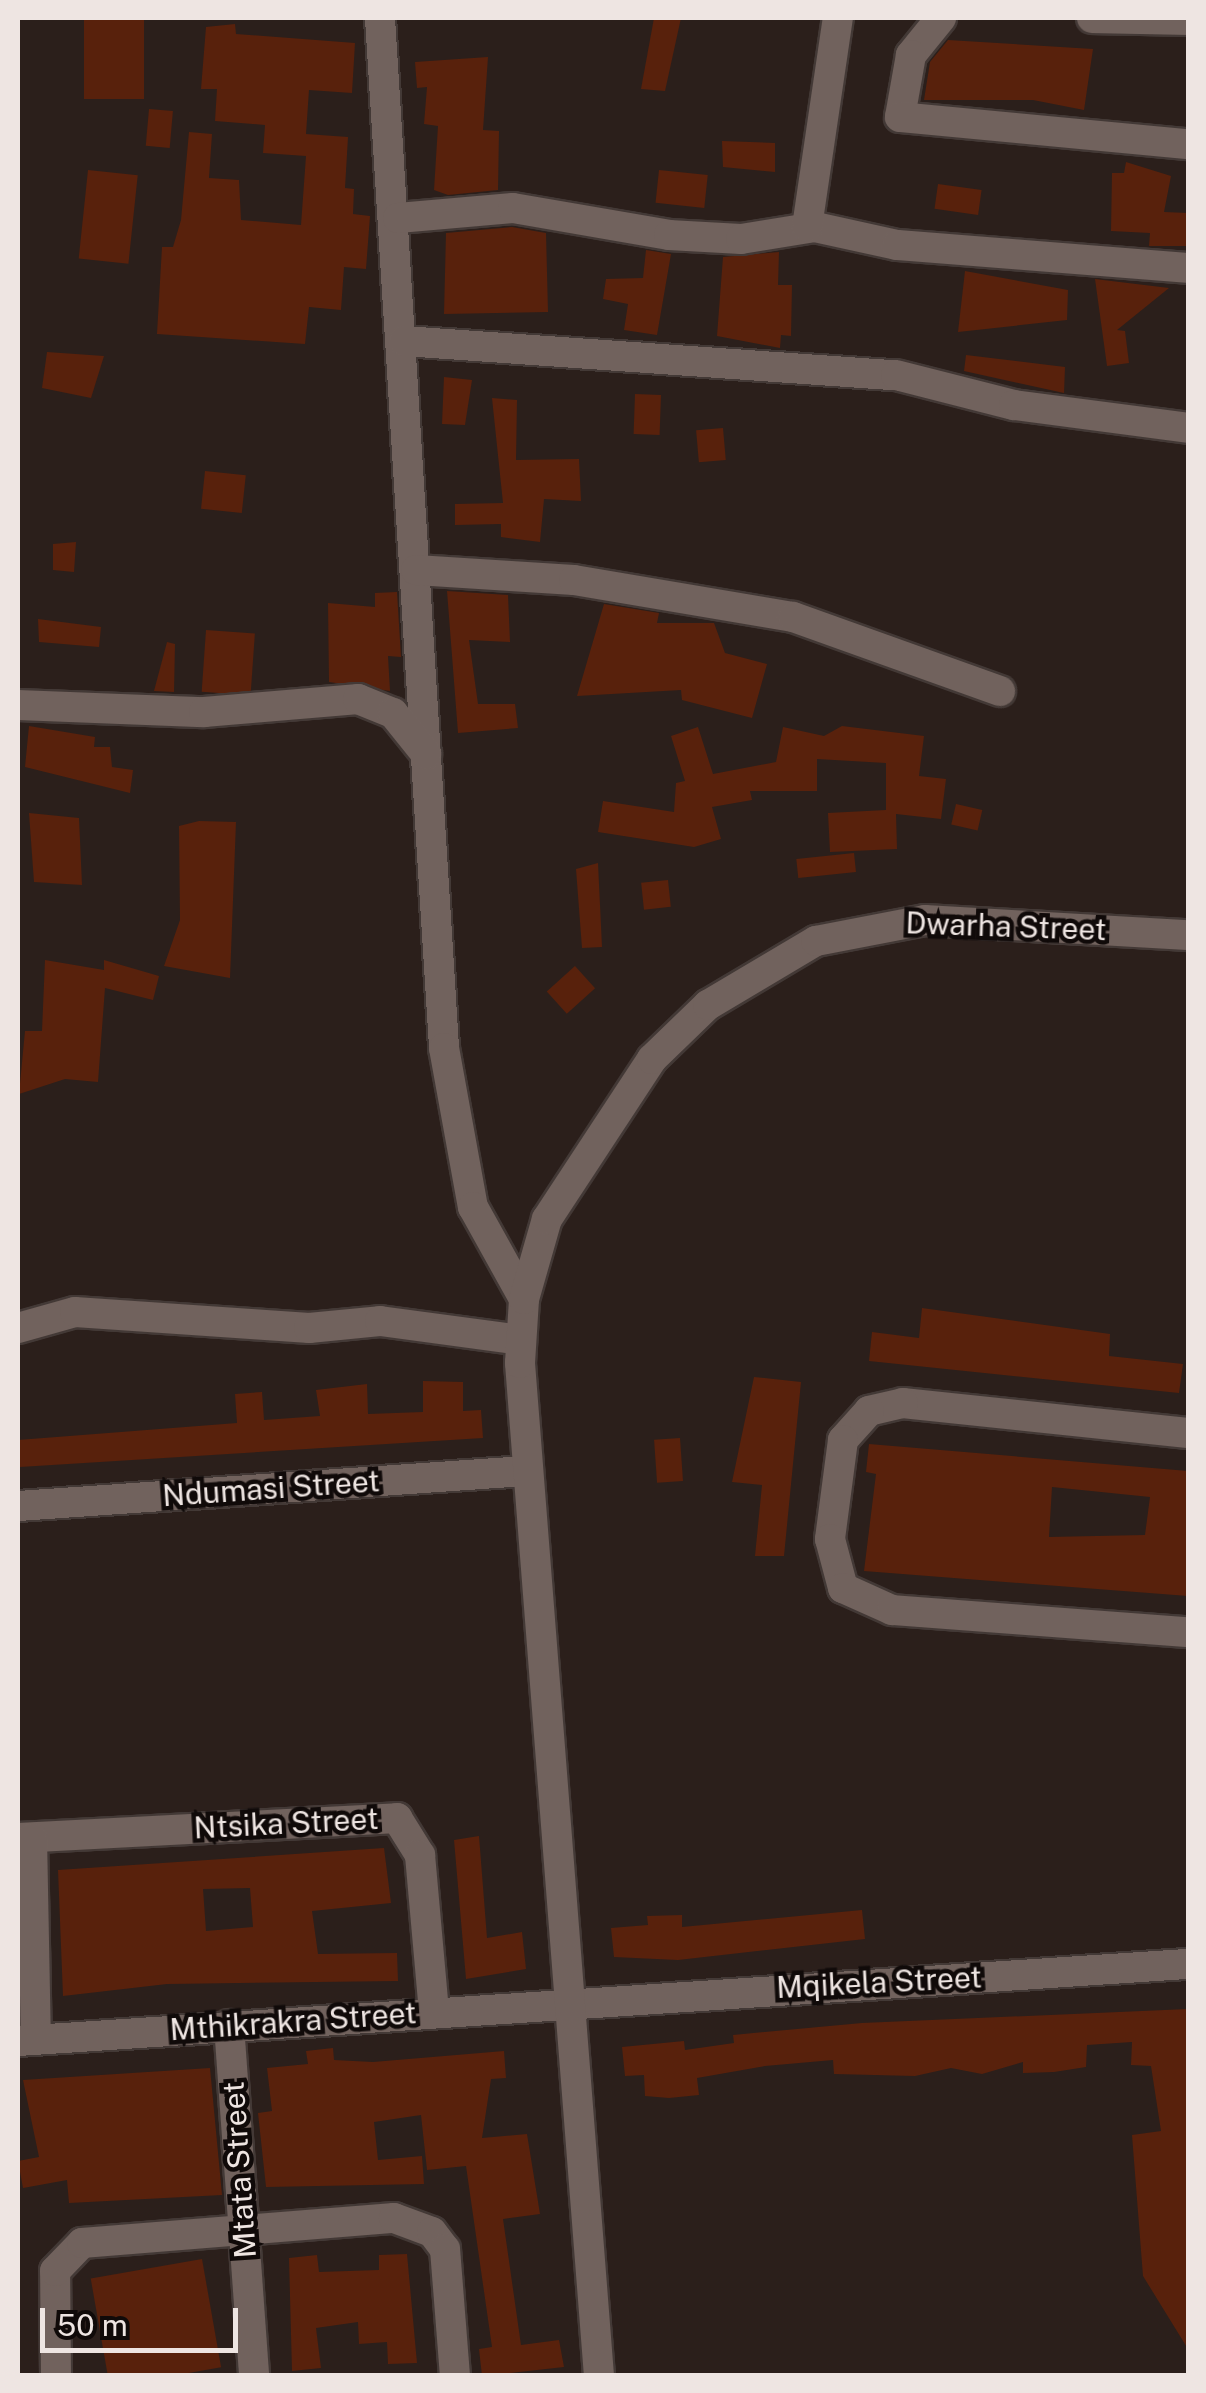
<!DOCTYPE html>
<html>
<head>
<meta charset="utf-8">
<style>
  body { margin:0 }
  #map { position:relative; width:1206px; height:2393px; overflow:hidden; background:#2b1f1b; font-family:"Public Sans",sans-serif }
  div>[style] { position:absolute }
  .building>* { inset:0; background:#58210c; transform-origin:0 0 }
  .roads { filter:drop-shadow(2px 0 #433936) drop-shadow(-2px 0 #433936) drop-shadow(0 2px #433936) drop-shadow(0 -2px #433936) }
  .minor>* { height:30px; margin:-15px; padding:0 15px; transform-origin:15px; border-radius:15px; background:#71625d }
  span { translate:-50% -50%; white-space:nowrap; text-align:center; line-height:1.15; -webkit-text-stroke:9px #100a09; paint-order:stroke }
  .street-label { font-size:30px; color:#eee5e2 }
  .frame { position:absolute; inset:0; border:20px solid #eee5e2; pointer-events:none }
  .scale { position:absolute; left:40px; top:2308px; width:198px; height:45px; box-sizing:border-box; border:5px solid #eee5e2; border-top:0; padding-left:12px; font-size:30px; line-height:35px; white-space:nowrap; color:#eee5e2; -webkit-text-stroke:8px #100a09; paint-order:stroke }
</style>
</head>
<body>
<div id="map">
  <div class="building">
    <div style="left:84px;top:18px;width:60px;height:81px"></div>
    <div style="clip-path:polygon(654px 18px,681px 18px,665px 91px,641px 89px)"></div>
    <div style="clip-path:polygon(235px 24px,236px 34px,355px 43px,352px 93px,309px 90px,306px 134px,348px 137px,345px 188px,354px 189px,353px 214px,370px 216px,366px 269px,344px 267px,341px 310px,309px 307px,305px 344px,157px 334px,162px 247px,173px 247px,181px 220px,189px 132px,212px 134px,209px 178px,239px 180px,241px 220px,301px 225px,306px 156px,263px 153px,265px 125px,215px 121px,217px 89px,201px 89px,206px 27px)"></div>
    <div style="clip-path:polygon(948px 40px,1093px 49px,1084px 110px,1033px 100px,924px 100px,930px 62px)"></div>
    <div style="clip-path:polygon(488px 57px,483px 130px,499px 131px,498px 190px,448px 195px,434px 190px,438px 126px,424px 124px,427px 87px,417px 88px,415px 62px)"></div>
    <div style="left:149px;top:109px;width:24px;height:37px;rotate:5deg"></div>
    <div style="clip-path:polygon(722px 141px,775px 143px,775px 172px,723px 167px)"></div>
    <div style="clip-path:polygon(1126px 162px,1171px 176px,1164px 212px,1188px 213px,1188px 246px,1149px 246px,1150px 233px,1111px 231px,1112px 173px,1124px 173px)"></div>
    <div style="left:88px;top:170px;width:50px;height:89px;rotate:6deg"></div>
    <div style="left:659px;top:170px;width:49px;height:33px;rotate:6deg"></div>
    <div style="left:938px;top:184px;width:44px;height:25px;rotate:8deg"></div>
    <div style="clip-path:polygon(512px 227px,546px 233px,548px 312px,444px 314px,446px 233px)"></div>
    <div style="clip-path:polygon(646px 250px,671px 254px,657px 335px,624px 330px,628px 304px,603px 299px,606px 279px,643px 278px)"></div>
    <div style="clip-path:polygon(779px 252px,778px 285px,792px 285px,791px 336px,781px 335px,780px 348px,717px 336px,723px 257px)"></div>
    <div style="clip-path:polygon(965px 271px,1068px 290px,1067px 320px,958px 332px)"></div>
    <div style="clip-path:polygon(1095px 279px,1169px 288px,1117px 330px,1125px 331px,1129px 363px,1107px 366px)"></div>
    <div style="clip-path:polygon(47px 352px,104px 356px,91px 398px,42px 388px)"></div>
    <div style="clip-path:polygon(966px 355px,1065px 367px,1064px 393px,964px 371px)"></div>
    <div style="clip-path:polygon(444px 377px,472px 380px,465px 425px,442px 424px)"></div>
    <div style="left:635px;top:394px;width:26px;height:40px;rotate:2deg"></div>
    <div style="clip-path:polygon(492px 398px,517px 400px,516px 460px,579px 459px,581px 501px,544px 499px,540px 542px,501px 537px,501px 524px,455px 525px,455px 504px,503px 503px)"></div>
    <div style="left:723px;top:428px;width:32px;height:27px;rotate:85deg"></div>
    <div style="left:205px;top:471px;width:41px;height:38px;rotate:6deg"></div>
    <div style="clip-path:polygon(76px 542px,74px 572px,53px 570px,53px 544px)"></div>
    <div style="clip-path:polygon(447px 591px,508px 595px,510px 642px,469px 640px,478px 704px,515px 704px,518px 728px,458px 733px)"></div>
    <div style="clip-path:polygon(397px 592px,401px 657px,388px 656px,390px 691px,329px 682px,328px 603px,375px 607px,375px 593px)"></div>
    <div style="clip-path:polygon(604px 604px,659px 613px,657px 623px,714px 623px,725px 653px,767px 664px,752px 718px,682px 700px,681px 690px,577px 696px)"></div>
    <div style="clip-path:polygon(38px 619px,101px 627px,99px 647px,39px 642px)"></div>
    <div style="left:206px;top:630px;width:49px;height:62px;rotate:4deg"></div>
    <div style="clip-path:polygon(167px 642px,175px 644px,174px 692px,154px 691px)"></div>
    <div style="clip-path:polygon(29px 726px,95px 737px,94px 747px,110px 747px,112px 767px,133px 770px,130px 793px,25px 767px)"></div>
    <div style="clip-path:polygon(842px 726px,924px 736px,919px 776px,946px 779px,941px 819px,896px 814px,897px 849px,830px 852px,828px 813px,886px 810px,886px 763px,817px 759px,817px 791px,750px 791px,752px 800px,712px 807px,721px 839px,694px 847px,598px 832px,603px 801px,674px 812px,676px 783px,685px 781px,671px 736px,698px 727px,713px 774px,776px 762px,783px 727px,824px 736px)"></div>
    <div style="left:956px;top:804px;width:27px;height:21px;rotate:13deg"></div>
    <div style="clip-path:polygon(29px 813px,79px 818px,82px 885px,34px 882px)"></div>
    <div style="clip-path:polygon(199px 821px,236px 822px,230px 978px,164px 966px,180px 920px,179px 826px)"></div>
    <div style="left:854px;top:853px;width:19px;height:58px;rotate:84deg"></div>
    <div style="clip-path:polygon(598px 863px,602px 947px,582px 948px,576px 869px)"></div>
    <div style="left:668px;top:880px;width:27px;height:27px;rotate:84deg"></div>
    <div style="clip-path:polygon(45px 960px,104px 970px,104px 960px,159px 976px,153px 1000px,105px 988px,98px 1082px,65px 1079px,19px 1094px,25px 1031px,42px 1031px)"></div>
    <div style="left:575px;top:966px;width:30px;height:38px;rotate:48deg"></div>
    <div style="clip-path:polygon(922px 1308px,1110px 1334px,1109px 1356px,1183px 1364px,1179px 1393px,869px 1361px,872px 1332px,919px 1338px)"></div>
    <div style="clip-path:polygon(754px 1377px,801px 1382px,784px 1556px,755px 1556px,762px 1485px,732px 1482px)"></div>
    <div style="clip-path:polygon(423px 1381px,463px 1382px,463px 1411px,481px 1410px,483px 1438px,20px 1467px,18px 1440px,237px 1423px,235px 1394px,262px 1392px,264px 1420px,320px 1416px,316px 1390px,367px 1384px,368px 1414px,423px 1412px)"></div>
    <div style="left:680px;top:1438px;width:43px;height:26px;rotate:86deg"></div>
    <div style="clip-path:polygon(evenodd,869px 1444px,1188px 1471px,1188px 1596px,864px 1571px,876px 1474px,866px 1472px,869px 1444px,1052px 1487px,1150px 1497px,1145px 1535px,1049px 1537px,1052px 1487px)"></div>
    <div style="clip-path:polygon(479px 1836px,487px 1938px,522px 1932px,526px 1969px,466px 1979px,454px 1840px)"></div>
    <div style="clip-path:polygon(evenodd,384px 1848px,391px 1903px,312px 1911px,318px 1954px,397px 1953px,398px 1981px,167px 1984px,63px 1996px,58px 1870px,384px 1848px,250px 1888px,253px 1927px,206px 1931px,203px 1889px,250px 1888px)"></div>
    <div style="clip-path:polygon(862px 1910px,865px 1939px,678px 1960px,614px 1957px,611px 1928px,648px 1925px,647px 1916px,682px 1915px,682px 1927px)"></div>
    <div style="clip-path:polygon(1188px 2009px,1188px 2349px,1143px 2276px,1132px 2135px,1161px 2131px,1151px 2066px,1131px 2065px,1132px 2042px,1087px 2045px,1086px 2067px,1054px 2072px,1023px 2073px,1023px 2062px,982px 2074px,951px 2068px,915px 2076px,834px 2074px,833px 2060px,765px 2066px,697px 2078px,699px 2095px,669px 2098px,645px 2096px,644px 2075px,625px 2076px,622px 2047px,684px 2041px,685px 2050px,734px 2043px,733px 2035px,862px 2023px)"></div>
    <div style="clip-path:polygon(333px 2048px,334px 2060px,373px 2062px,504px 2051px,506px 2078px,491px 2079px,482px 2138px,527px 2134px,540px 2214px,503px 2219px,521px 2345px,559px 2340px,564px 2367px,482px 2376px,479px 2349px,492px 2347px,466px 2166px,427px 2170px,421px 2115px,374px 2122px,378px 2160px,422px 2156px,424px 2184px,266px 2187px,258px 2113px,272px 2111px,267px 2068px,308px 2064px,306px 2051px)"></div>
    <div style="clip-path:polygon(210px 2068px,222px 2195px,69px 2203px,67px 2180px,23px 2188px,18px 2161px,39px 2157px,23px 2080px)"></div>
    <div style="clip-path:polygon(407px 2254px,417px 2363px,388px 2364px,387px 2342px,359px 2344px,358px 2322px,316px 2328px,321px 2368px,292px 2371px,289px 2258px,317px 2255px,319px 2272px,379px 2270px,379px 2255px)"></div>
    <div style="left:202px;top:2259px;width:110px;height:113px;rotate:80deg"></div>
  </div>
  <div class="roads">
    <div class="minor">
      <div style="left:380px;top:18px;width:1032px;rotate:86.44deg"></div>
      <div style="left:444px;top:1048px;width:162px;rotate:79.7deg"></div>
      <div style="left:473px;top:1207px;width:105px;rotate:61deg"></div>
      <div style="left:941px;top:18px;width:48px;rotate:129deg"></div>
      <div style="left:911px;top:55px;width:63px;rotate:100.1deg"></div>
      <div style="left:900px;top:117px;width:289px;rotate:5.4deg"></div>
      <div style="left:1092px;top:18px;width:96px;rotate:1.2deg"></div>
      <div style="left:398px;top:218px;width:115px;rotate:-5deg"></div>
      <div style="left:513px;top:208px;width:158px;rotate:9.8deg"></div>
      <div style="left:669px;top:235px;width:72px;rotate:3.2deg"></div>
      <div style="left:741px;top:239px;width:75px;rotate:-9.2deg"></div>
      <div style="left:815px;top:227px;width:84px;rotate:12.4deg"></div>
      <div style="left:897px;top:245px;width:292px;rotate:4.5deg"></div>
      <div style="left:807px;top:227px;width:211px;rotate:-81.6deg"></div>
      <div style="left:404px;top:341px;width:493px;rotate:4deg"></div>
      <div style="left:896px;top:375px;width:122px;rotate:14.3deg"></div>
      <div style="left:1014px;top:405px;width:176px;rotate:7.5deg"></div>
      <div style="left:416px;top:570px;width:158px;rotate:3.6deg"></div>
      <div style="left:574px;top:580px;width:222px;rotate:9.6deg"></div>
      <div style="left:793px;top:617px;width:220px;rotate:19.7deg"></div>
      <div style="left:18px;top:705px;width:186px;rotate:2.2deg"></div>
      <div style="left:204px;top:712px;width:155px;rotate:-4.8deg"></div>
      <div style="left:358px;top:699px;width:38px;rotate:22deg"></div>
      <div style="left:393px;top:713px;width:53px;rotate:51.2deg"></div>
      <div style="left:18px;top:1328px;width:59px;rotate:-15.7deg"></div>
      <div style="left:75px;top:1312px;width:235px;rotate:3.9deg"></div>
      <div style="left:309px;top:1328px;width:71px;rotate:-5.6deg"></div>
      <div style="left:380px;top:1321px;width:141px;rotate:7.7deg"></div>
      <div style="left:1188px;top:1433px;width:287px;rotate:-174deg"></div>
      <div style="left:903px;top:1403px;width:35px;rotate:167deg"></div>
      <div style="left:869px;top:1411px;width:39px;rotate:132deg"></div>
      <div style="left:843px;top:1440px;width:100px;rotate:97.5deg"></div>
      <div style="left:830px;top:1539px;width:51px;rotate:75.1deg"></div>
      <div style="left:843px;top:1588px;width:54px;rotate:24.2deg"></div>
      <div style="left:892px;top:1610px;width:297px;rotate:4.3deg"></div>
      <div style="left:18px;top:1506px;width:508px;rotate:-3.95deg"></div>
      <div style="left:18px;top:1838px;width:380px;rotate:-3deg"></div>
      <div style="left:397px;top:1818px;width:44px;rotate:58.1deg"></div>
      <div style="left:420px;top:1855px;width:158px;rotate:84.9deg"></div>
      <div style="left:32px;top:1838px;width:200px;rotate:88.9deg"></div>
      <div style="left:229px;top:2025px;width:352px;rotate:85.9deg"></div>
      <div style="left:18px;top:2041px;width:1173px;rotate:-3.77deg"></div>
      <div style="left:56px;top:2376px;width:105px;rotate:-90.5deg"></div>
      <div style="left:55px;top:2271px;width:39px;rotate:-46deg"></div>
      <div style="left:82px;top:2243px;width:313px;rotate:-4.6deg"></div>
      <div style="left:394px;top:2218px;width:40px;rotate:20.2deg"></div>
      <div style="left:432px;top:2232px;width:21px;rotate:53deg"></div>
      <div style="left:445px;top:2249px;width:127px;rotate:85.5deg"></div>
      <div style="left:599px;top:2376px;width:1016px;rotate:-94.46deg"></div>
      <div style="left:520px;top:1363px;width:64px;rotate:-86.4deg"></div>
      <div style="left:524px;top:1299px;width:83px;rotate:-74deg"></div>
      <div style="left:547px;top:1219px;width:191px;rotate:-56.7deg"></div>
      <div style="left:652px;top:1059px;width:78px;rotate:-44deg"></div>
      <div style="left:708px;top:1005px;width:126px;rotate:-30.7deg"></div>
      <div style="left:816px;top:941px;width:111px;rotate:-10.9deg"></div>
      <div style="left:925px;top:920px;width:263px;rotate:3.3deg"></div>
    </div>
  </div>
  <div class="street-label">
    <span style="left:1006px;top:926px;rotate:2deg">Dwarha Street</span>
    <span style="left:271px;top:1488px;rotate:-4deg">Ndumasi Street</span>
    <span style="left:286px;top:1823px;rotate:-3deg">Ntsika Street</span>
    <span style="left:879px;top:1982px;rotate:-3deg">Mqikela Street</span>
    <span style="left:293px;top:2021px;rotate:-4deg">Mthikrakra Street</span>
    <span style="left:239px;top:2170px;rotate:-94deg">Mtata Street</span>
  </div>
  <div class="frame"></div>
  <div class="scale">50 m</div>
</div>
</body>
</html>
